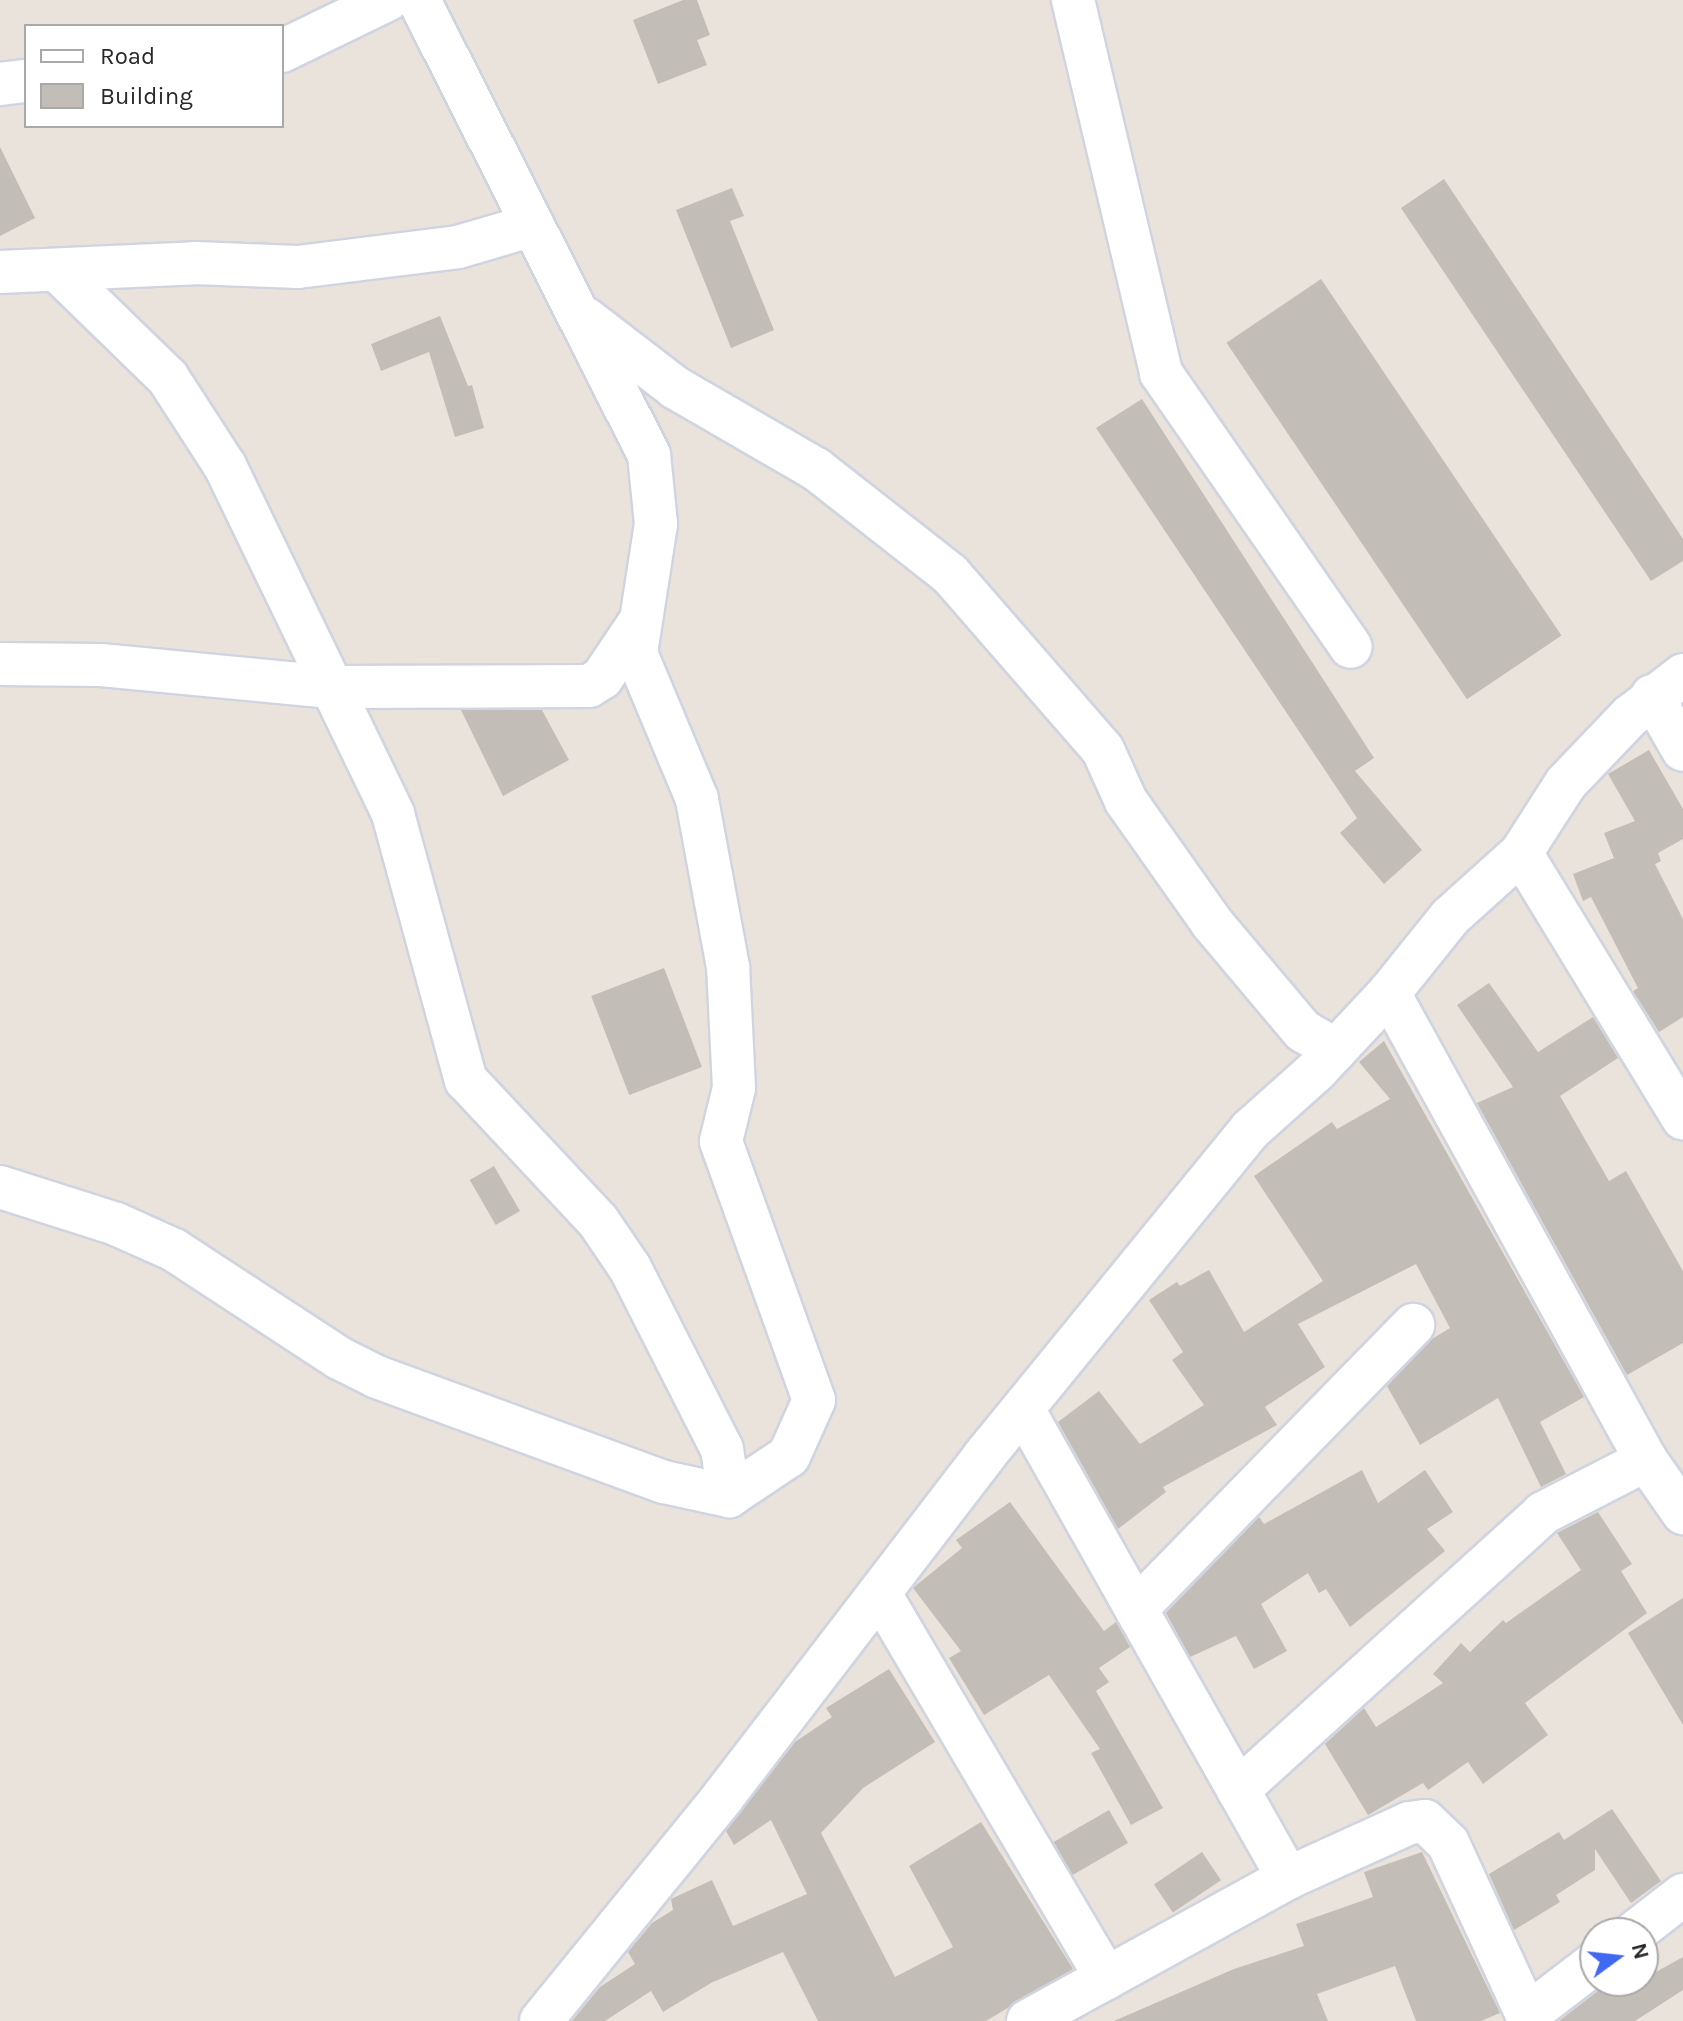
<!DOCTYPE html>
<html>
<head>
<meta charset="utf-8">
<style>
  body { margin:0 }
  #map { position:relative; width:1683px; height:2021px; overflow:hidden; background:#eae3db; font-family:Karla,sans-serif }
  div>[style] { position:absolute }
  .building>* { inset:0; background:#c2bdb6; transform-origin:0 0 }
  .roads { filter:drop-shadow(2px 0 #d0d4e1) drop-shadow(-2px 0 #d0d4e1) drop-shadow(0 2px #d0d4e1) drop-shadow(0 -2px #d0d4e1) }
  .minor>* { height:42px; margin:-21px; padding:0 21px; transform-origin:21px; border-radius:21px; background:#fff }
  span { translate:-50% -50%; white-space:nowrap; text-align:center; line-height:1.15; -webkit-text-stroke:7px #fff; paint-order:stroke }
  .legend { position:absolute; left:24px; top:24px; width:260px; height:104px; box-sizing:border-box; background:#fff; border:2px solid #a9a9a9; margin:0; padding:10px 14px; list-style:none; font-size:24px; color:#282828 }
  .legend li { display:flex; align-items:center; gap:16px; height:40px }
  .legend b { width:40px; border:2px solid #a9a9a9 }
  .north { position:absolute; left:1579px; top:1917px; width:80px; height:80px; box-sizing:border-box; background:#fff; border:2px solid #a9a9a9; border-radius:50%; rotate:75deg; font-size:22px; font-weight:700; line-height:32px; text-align:center; color:#282828 }
  .north::after { content:''; display:block; margin:auto; width:28px; height:36px; background:#4168f1; clip-path:polygon(50% 0,100% 100%,50% 72%,0 100%) }
</style>
</head>
<body>
<div id="map">
  <div class="building">
    <div style="clip-path:polygon(683px 0,697px 0,710px 35px,697px 40px,707px 65px,658px 84px,633px 20px)"></div>
    <div style="clip-path:polygon(0 147px,35px 218px,0 236px)"></div>
    <div style="clip-path:polygon(1444px 179px,1683px 539px,1683px 561px,1651px 581px,1401px 208px)"></div>
    <div style="clip-path:polygon(732px 188px,744px 216px,730px 221px,774px 330px,731px 348px,676px 210px)"></div>
    <div style="left:1321px;top:279px;width:430px;height:114px;rotate:56deg"></div>
    <div style="clip-path:polygon(440px 316px,468px 386px,472px 385px,484px 428px,455px 437px,429px 352px,381px 371px,371px 344px)"></div>
    <div style="clip-path:polygon(1142px 399px,1374px 758px,1355px 771px,1422px 850px,1384px 884px,1340px 833px,1357px 818px,1096px 428px)"></div>
    <div style="clip-path:polygon(461px 710px,542px 710px,569px 760px,503px 796px)"></div>
    <div style="clip-path:polygon(1649px 750px,1683px 809px,1683px 839px,1658px 853px,1661px 861px,1655px 864px,1683px 919px,1683px 1017px,1659px 1032px,1633px 991px,1638px 988px,1591px 897px,1583px 901px,1573px 874px,1614px 858px,1604px 833px,1635px 821px,1608px 774px)"></div>
    <div style="left:664px;top:968px;width:106px;height:78px;rotate:69deg"></div>
    <div style="clip-path:polygon(1489px 983px,1538px 1052px,1593px 1017px,1618px 1058px,1560px 1096px,1609px 1181px,1626px 1171px,1683px 1271px,1683px 1343px,1627px 1375px,1477px 1103px,1513px 1087px,1457px 1005px)"></div>
    <div style="clip-path:polygon(1384px 1041px,1584px 1397px,1540px 1422px,1566px 1474px,1541px 1487px,1498px 1398px,1420px 1445px,1387px 1386px,1432px 1339px,1450px 1328px,1416px 1264px,1298px 1324px,1325px 1367px,1265px 1407px,1277px 1425px,1163px 1487px,1166px 1492px,1118px 1529px,1058px 1422px,1099px 1391px,1140px 1444px,1204px 1405px,1172px 1360px,1183px 1352px,1149px 1300px,1177px 1282px,1180px 1286px,1209px 1270px,1244px 1332px,1323px 1281px,1254px 1176px,1332px 1122px,1337px 1129px,1390px 1099px,1359px 1062px)"></div>
    <div style="left:494px;top:1166px;width:52px;height:28px;rotate:60deg"></div>
    <div style="clip-path:polygon(1362px 1470px,1378px 1503px,1425px 1470px,1453px 1512px,1427px 1529px,1445px 1551px,1350px 1627px,1326px 1589px,1319px 1593px,1308px 1573px,1261px 1604px,1287px 1651px,1254px 1669px,1236px 1636px,1190px 1657px,1166px 1613px,1259px 1517px,1264px 1524px)"></div>
    <div style="clip-path:polygon(1010px 1502px,1104px 1631px,1116px 1622px,1130px 1647px,1099px 1668px,1109px 1682px,1096px 1691px,1163px 1808px,1131px 1825px,1091px 1753px,1100px 1749px,1049px 1675px,984px 1715px,949px 1658px,961px 1651px,913px 1588px,962px 1548px,956px 1540px)"></div>
    <div style="clip-path:polygon(1598px 1512px,1632px 1564px,1621px 1571px,1647px 1613px,1525px 1703px,1548px 1735px,1483px 1784px,1468px 1762px,1428px 1790px,1423px 1783px,1368px 1815px,1325px 1744px,1364px 1708px,1376px 1727px,1443px 1683px,1433px 1674px,1461px 1643px,1470px 1652px,1503px 1620px,1506px 1623px,1581px 1570px,1557px 1533px)"></div>
    <div style="clip-path:polygon(1683px 1598px,1683px 1725px,1628px 1633px)"></div>
    <div style="clip-path:polygon(889px 1669px,935px 1742px,863px 1788px,821px 1833px,895px 1977px,953px 1947px,909px 1866px,981px 1822px,1073px 1969px,986px 2021px,818px 2021px,783px 1952px,711px 1983px,663px 2012px,651px 1991px,605px 2021px,572px 2021px,600px 1987px,635px 1964px,628px 1952px,652px 1923px,673px 1910px,671px 1899px,712px 1880px,733px 1926px,807px 1894px,771px 1820px,734px 1845px,726px 1831px,795px 1742px,832px 1717px,826px 1708px)"></div>
    <div style="clip-path:polygon(1612px 1809px,1661px 1881px,1631px 1903px,1595px 1849px,1595px 1870px,1556px 1895px,1560px 1902px,1514px 1930px,1489px 1874px,1559px 1832px,1564px 1840px)"></div>
    <div style="left:1109px;top:1810px;width:38px;height:64px;rotate:60deg"></div>
    <div style="left:1202px;top:1852px;width:34px;height:58px;rotate:56deg"></div>
    <div style="clip-path:polygon(1422px 1852px,1500px 2013px,1481px 2021px,1416px 2021px,1395px 1966px,1317px 1994px,1328px 2021px,1114px 2021px,1234px 1969px,1304px 1946px,1296px 1924px,1373px 1897px,1364px 1872px)"></div>
    <div style="clip-path:polygon(1683px 1957px,1683px 1990px,1635px 2021px,1559px 2021px,1611px 1981px,1620px 1992px)"></div>
  </div>
  <div class="roads">
    <div class="minor">
      <div style="left:1073px;top:0;width:383px;rotate:76.7deg"></div>
      <div style="left:1161px;top:373px;width:333px;rotate:55.3deg"></div>
      <div style="left:282px;top:51px;width:117px;rotate:-25.9deg"></div>
      <div style="left:0;top:84px;width:26px;rotate:-7deg"></div>
      <div style="left:58px;top:271px;width:153px;rotate:44.2deg"></div>
      <div style="left:168px;top:378px;width:105px;rotate:57.1deg"></div>
      <div style="left:225px;top:466px;width:386px;rotate:64.2deg"></div>
      <div style="left:393px;top:814px;width:276px;rotate:74.7deg"></div>
      <div style="left:466px;top:1080px;width:193px;rotate:46.9deg"></div>
      <div style="left:598px;top:1221px;width:57px;rotate:55.8deg"></div>
      <div style="left:630px;top:1268px;width:203px;rotate:63.1deg"></div>
      <div style="left:722px;top:1449px;width:48px;rotate:81.5deg"></div>
      <div style="left:0;top:272px;width:195px;rotate:-2.6deg"></div>
      <div style="left:195px;top:263px;width:103px;rotate:2.2deg"></div>
      <div style="left:298px;top:267px;width:161px;rotate:-7.1deg"></div>
      <div style="left:458px;top:247px;width:78px;rotate:-16.3deg"></div>
      <div style="left:586px;top:319px;width:113px;rotate:37.5deg"></div>
      <div style="left:676px;top:388px;width:162px;rotate:30.1deg"></div>
      <div style="left:816px;top:469px;width:170px;rotate:38.1deg"></div>
      <div style="left:950px;top:574px;width:233px;rotate:49deg"></div>
      <div style="left:1103px;top:750px;width:56px;rotate:65.7deg"></div>
      <div style="left:1126px;top:801px;width:149px;rotate:54.8deg"></div>
      <div style="left:1212px;top:923px;width:141px;rotate:49.9deg"></div>
      <div style="left:1303px;top:1031px;width:38px;rotate:30deg"></div>
      <div style="left:0;top:664px;width:101px;rotate:0.6deg"></div>
      <div style="left:101px;top:665px;width:229px;rotate:5.5deg"></div>
      <div style="left:329px;top:687px;width:260px;rotate:-0.2deg"></div>
      <div style="left:589px;top:686px;width:15px;rotate:-32deg"></div>
      <div style="left:602px;top:678px;width:63px;rotate:-56.1deg"></div>
      <div style="left:1652px;top:696px;width:62px;rotate:60.1deg"></div>
      <div style="left:1521px;top:853px;width:311px;rotate:58.6deg"></div>
      <div style="left:1389px;top:993px;width:533px;rotate:61.18deg"></div>
      <div style="left:1646px;top:1460px;width:65px;rotate:55.1deg"></div>
      <div style="left:0;top:1187px;width:122px;rotate:17.7deg"></div>
      <div style="left:116px;top:1224px;width:64px;rotate:24.1deg"></div>
      <div style="left:174px;top:1250px;width:197px;rotate:33.2deg"></div>
      <div style="left:339px;top:1358px;width:42px;rotate:26.6deg"></div>
      <div style="left:377px;top:1377px;width:306px;rotate:20.1deg"></div>
      <div style="left:664px;top:1482px;width:66px;rotate:12.2deg"></div>
      <div style="left:729px;top:1496px;width:72px;rotate:-33.7deg"></div>
      <div style="left:789px;top:1456px;width:61px;rotate:-65.9deg"></div>
      <div style="left:814px;top:1400px;width:275px;rotate:-109.8deg"></div>
      <div style="left:721px;top:1141px;width:55px;rotate:-76.2deg"></div>
      <div style="left:734px;top:1088px;width:121px;rotate:-92.8deg"></div>
      <div style="left:728px;top:967px;width:171px;rotate:-100.5deg"></div>
      <div style="left:697px;top:799px;width:158px;rotate:-112.7deg"></div>
      <div style="left:636px;top:653px;width:131px;rotate:-81.2deg"></div>
      <div style="left:656px;top:524px;width:69px;rotate:-95.8deg"></div>
      <div style="left:649px;top:455px;width:510px;rotate:-116.82deg"></div>
      <div style="left:1023px;top:1409px;width:539px;rotate:60.53deg"></div>
      <div style="left:880px;top:1594px;width:446px;rotate:59.5deg"></div>
      <div style="left:1136px;top:1609px;width:397px;rotate:-45.7deg"></div>
      <div style="left:1238px;top:1790px;width:412px;rotate:-42.2deg"></div>
      <div style="left:1543px;top:1513px;width:116px;rotate:-27.2deg"></div>
      <div style="left:1634px;top:1933px;width:62px;rotate:-37.8deg"></div>
      <div style="left:541px;top:2021px;width:287px;rotate:-50.9deg"></div>
      <div style="left:722px;top:1798px;width:432px;rotate:-52.5deg"></div>
      <div style="left:985px;top:1455px;width:419px;rotate:-50.8deg"></div>
      <div style="left:1250px;top:1130px;width:89px;rotate:-41.8deg"></div>
      <div style="left:1316px;top:1071px;width:107px;rotate:-46.9deg"></div>
      <div style="left:1389px;top:993px;width:97px;rotate:-51.2deg"></div>
      <div style="left:1450px;top:917px;width:96px;rotate:-42deg"></div>
      <div style="left:1521px;top:853px;width:83px;rotate:-57.3deg"></div>
      <div style="left:1566px;top:783px;width:93px;rotate:-46.3deg"></div>
      <div style="left:1630px;top:716px;width:67px;rotate:-37.7deg"></div>
      <div style="left:1028px;top:2021px;width:297px;rotate:-28.8deg"></div>
      <div style="left:1288px;top:1878px;width:133px;rotate:-24.4deg"></div>
      <div style="left:1409px;top:1823px;width:16px;rotate:-7deg"></div>
      <div style="left:1425px;top:1821px;width:32px;rotate:44deg"></div>
      <div style="left:1448px;top:1843px;width:189px;rotate:65.3deg"></div>
      <div style="left:1527px;top:2015px;width:86px;rotate:-37.4deg"></div>
    </div>
  </div>
  <ul class="legend">
  <li><b style="height:10px;background:#fff"></b>Road</li>
  <li><b style="height:22px;background:#c2bdb6"></b>Building</li>
  </ul>
  <div class="north">N</div>
</div>
</body>
</html>
